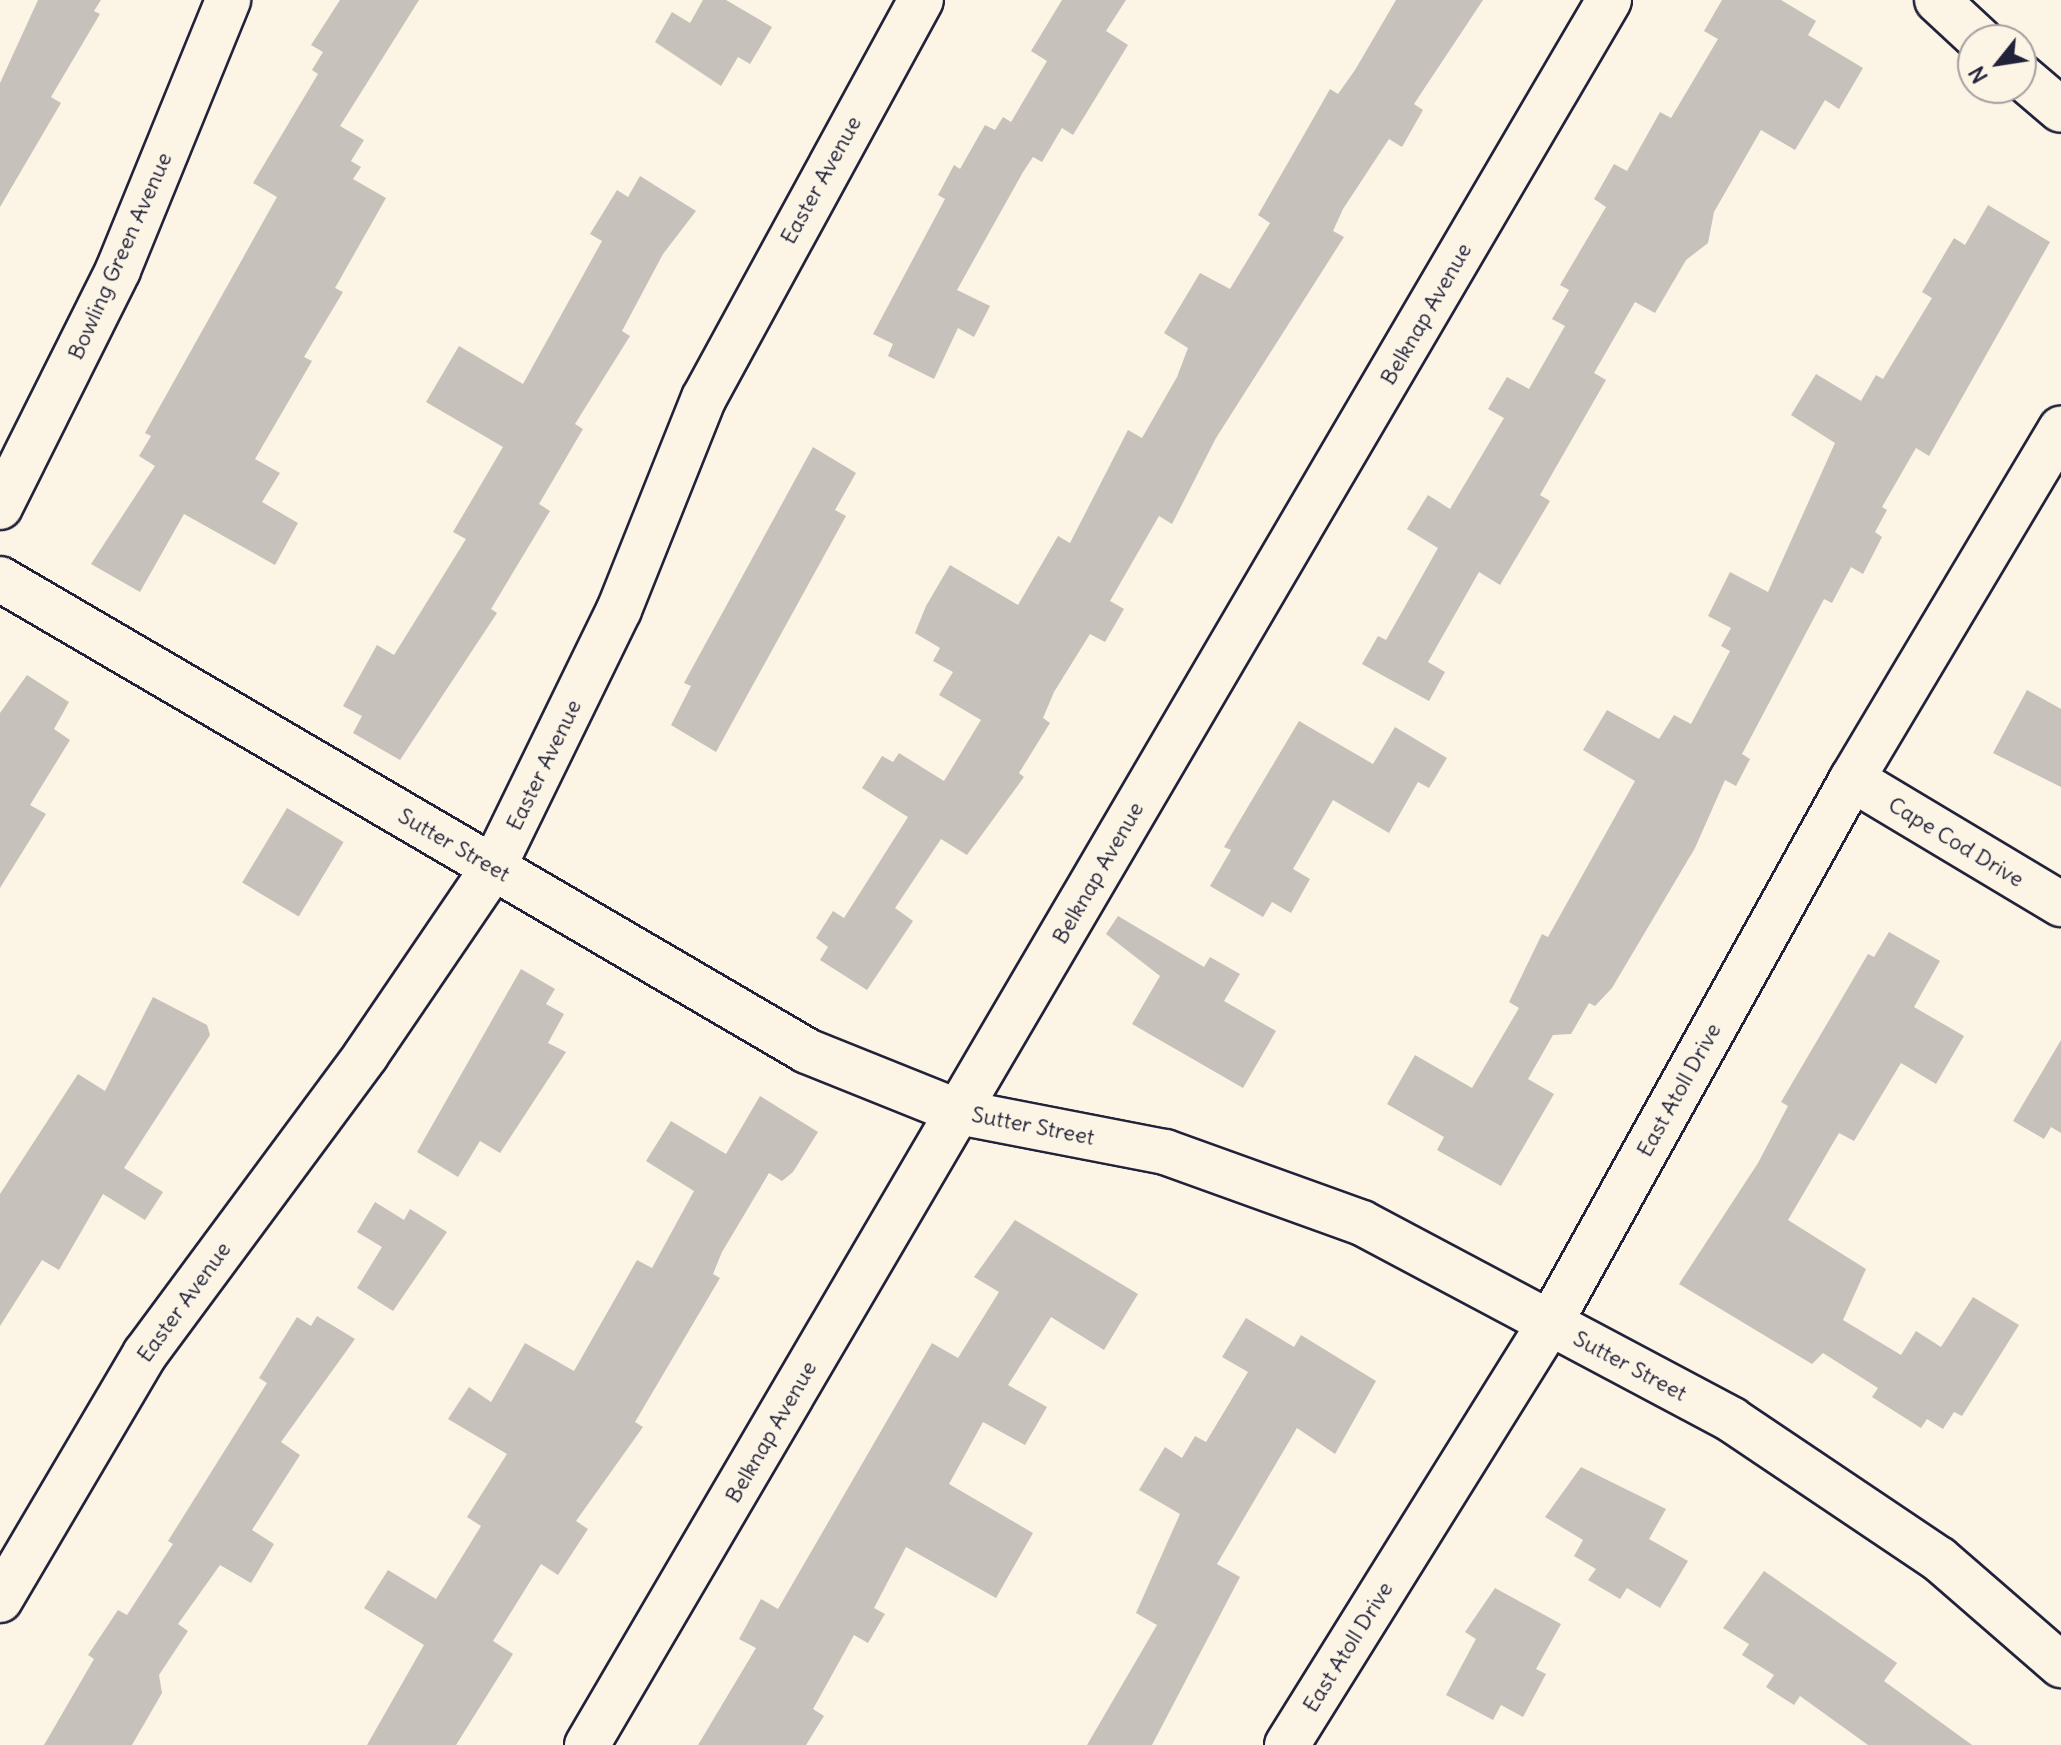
<!DOCTYPE html>
<html>
<head>
<meta charset="utf-8">
<style>
  body { margin:0 }
  #map { position:relative; width:2061px; height:1745px; overflow:hidden; background:#fcf5e5; font-family:Delius,sans-serif }
  div>[style] { position:absolute }
  .building>* { inset:0; background:#c6c1bb; transform-origin:0 0 }
  .roads { filter:drop-shadow(2px 0 #22223b) drop-shadow(-2px 0 #22223b) drop-shadow(0 2px #22223b) drop-shadow(0 -2px #22223b) }
  .minor>* { height:44px; margin:-22px; padding:0 22px; transform-origin:22px; border-radius:22px; background:#fcf5e5 }
  .major>* { height:44px; margin:-22px; padding:0 22px; transform-origin:22px; border-radius:22px; background:#fcf5e5 }
  span { translate:-50% -50%; white-space:nowrap; text-align:center; line-height:1.15; -webkit-text-stroke:6px #fcf5e5; paint-order:stroke }
  .street-label { font-size:22px; color:#22223b }
  .north { position:absolute; left:1957px; top:24px; width:80px; height:80px; box-sizing:border-box; background:#fcf5e5; border:2px solid #a5a1a1; border-radius:50%; rotate:240deg; font-size:22px; font-weight:700; line-height:32px; text-align:center; color:#22223b }
  .north::after { content:''; display:block; margin:auto; width:28px; height:36px; background:#22223b; clip-path:polygon(50% 0,100% 100%,50% 72%,0 100%) }
</style>
</head>
<body>
<div id="map">
  <div class="building">
    <div style="clip-path:polygon(38px 0,101px 0,94px 11px,100px 14px,51px 97px,61px 103px,0 207px,0 83px)"></div>
    <div style="clip-path:polygon(340px 0,419px 0,340px 126px,364px 140px,351px 161px,361px 167px,353px 179px,386px 198px,335px 288px,343px 292px,304px 357px,312px 361px,255px 459px,280px 473px,262px 502px,298px 523px,275px 565px,184px 514px,140px 592px,91px 564px,155px 466px,139px 456px,151px 436px,145px 433px,277px 197px,253px 183px,318px 74px,312px 70px,323px 52px,311px 45px)"></div>
    <div style="clip-path:polygon(703px 0,726px 0,772px 27px,750px 64px,738px 57px,721px 86px,655px 42px,672px 12px,690px 23px)"></div>
    <div style="clip-path:polygon(1062px 0,1126px 0,1106px 31px,1128px 45px,1073px 135px,1062px 128px,1042px 162px,1033px 157px,1023px 172px,957px 290px,990px 306px,974px 337px,958px 328px,934px 379px,888px 356px,893px 344px,873px 334px,945px 199px,938px 195px,954px 165px,960px 169px,985px 125px,995px 130px,1003px 117px,1011px 122px,1047px 61px,1031px 51px)"></div>
    <div style="clip-path:polygon(1396px 0,1483px 0,1414px 104px,1423px 110px,1402px 147px,1389px 139px,1343px 209px,1333px 231px,1344px 237px,1216px 438px,1172px 524px,1159px 516px,1110px 601px,1124px 609px,1105px 642px,1090px 634px,1054px 692px,1043px 718px,1050px 723px,1019px 773px,1024px 777px,967px 855px,941px 839px,895px 908px,913px 921px,867px 990px,820px 960px,828px 947px,816px 938px,833px 911px,844px 918px,908px 817px,862px 788px,882px 756px,893px 762px,899px 753px,944px 781px,981px 720px,939px 695px,953px 672px,933px 661px,940px 648px,915px 633px,926px 606px,950px 565px,1018px 605px,1058px 536px,1070px 543px,1128px 430px,1142px 438px,1177px 377px,1188px 348px,1164px 333px,1200px 273px,1230px 289px,1270px 223px,1258px 215px,1305px 133px,1330px 89px,1338px 94px,1355px 70px)"></div>
    <div style="clip-path:polygon(1722px 0,1781px 0,1816px 21px,1808px 35px,1863px 68px,1839px 109px,1825px 100px,1795px 150px,1761px 130px,1714px 212px,1708px 243px,1686px 260px,1655px 313px,1635px 302px,1594px 373px,1606px 380px,1540px 495px,1550px 501px,1500px 585px,1479px 572px,1428px 662px,1445px 672px,1429px 701px,1362px 664px,1378px 636px,1386px 640px,1438px 548px,1407px 529px,1428px 495px,1450px 509px,1504px 418px,1488px 409px,1507px 377px,1529px 389px,1565px 326px,1552px 319px,1569px 290px,1560px 285px,1606px 207px,1594px 199px,1614px 164px,1627px 171px,1660px 112px,1671px 118px,1718px 39px,1704px 31px)"></div>
    <div style="clip-path:polygon(640px 176px,696px 211px,663px 254px,622px 331px,630px 336px,575px 424px,583px 429px,539px 504px,550px 511px,491px 609px,497px 613px,400px 760px,353px 733px,362px 716px,343px 706px,377px 645px,394px 655px,466px 539px,453px 532px,503px 447px,426px 402px,459px 346px,523px 384px,602px 241px,590px 234px,617px 190px,628px 197px)"></div>
    <div style="clip-path:polygon(1988px 205px,2050px 242px,1929px 456px,1916px 448px,1882px 507px,1887px 510px,1875px 532px,1882px 537px,1863px 574px,1851px 567px,1832px 603px,1824px 599px,1742px 754px,1750px 759px,1736px 786px,1725px 780px,1695px 848px,1612px 988px,1595px 1006px,1589px 1003px,1571px 1034px,1553px 1035px,1528px 1079px,1554px 1094px,1501px 1186px,1437px 1150px,1444px 1137px,1387px 1104px,1415px 1055px,1472px 1088px,1519px 1008px,1509px 1002px,1542px 934px,1548px 937px,1635px 781px,1583px 750px,1607px 710px,1659px 739px,1674px 715px,1691px 724px,1730px 651px,1721px 646px,1731px 628px,1708px 616px,1730px 572px,1768px 592px,1835px 443px,1791px 415px,1816px 374px,1861px 401px,1876px 375px,1883px 379px,1932px 298px,1922px 292px,1954px 238px,1965px 245px)"></div>
    <div style="clip-path:polygon(813px 447px,856px 473px,835px 510px,846px 516px,716px 752px,671px 725px,691px 686px,684px 683px)"></div>
    <div style="clip-path:polygon(27px 675px,69px 702px,54px 729px,70px 740px,30px 805px,46px 814px,0 888px,0 713px)"></div>
    <div style="clip-path:polygon(2027px 690px,2061px 709px,2061px 787px,1993px 753px)"></div>
    <div style="clip-path:polygon(1299px 721px,1373px 764px,1395px 727px,1447px 758px,1429px 788px,1418px 782px,1389px 833px,1333px 800px,1293px 869px,1310px 879px,1291px 913px,1272px 902px,1263px 917px,1210px 886px,1231px 850px,1224px 847px)"></div>
    <div style="left:287px;top:808px;width:66px;height:87px;rotate:31deg"></div>
    <div style="clip-path:polygon(1118px 916px,1204px 967px,1210px 957px,1240px 974px,1224px 1001px,1276px 1031px,1243px 1088px,1132px 1024px,1160px 976px,1106px 934px)"></div>
    <div style="clip-path:polygon(1889px 932px,1940px 961px,1914px 1007px,1964px 1036px,1936px 1084px,1901px 1063px,1854px 1141px,1839px 1133px,1788px 1220px,1866px 1269px,1843px 1320px,1901px 1355px,1916px 1331px,1941px 1347px,1973px 1297px,2019px 1325px,1962px 1416px,1954px 1412px,1943px 1429px,1927px 1419px,1921px 1428px,1872px 1397px,1878px 1388px,1823px 1353px,1812px 1364px,1679px 1284px,1758px 1163px,1788px 1106px,1781px 1102px,1868px 954px,1874px 957px)"></div>
    <div style="clip-path:polygon(521px 969px,555px 989px,546px 1004px,564px 1014px,548px 1043px,566px 1052px,500px 1153px,480px 1141px,458px 1177px,417px 1152px)"></div>
    <div style="clip-path:polygon(153px 997px,207px 1025px,210px 1035px,124px 1168px,163px 1192px,145px 1220px,103px 1194px,59px 1270px,42px 1260px,0 1326px,0 1194px,78px 1074px,105px 1091px)"></div>
    <div style="clip-path:polygon(2061px 1040px,2061px 1133px,2051px 1127px,2044px 1139px,2013px 1121px)"></div>
    <div style="clip-path:polygon(760px 1096px,818px 1132px,793px 1172px,782px 1181px,769px 1173px,722px 1252px,713px 1274px,720px 1278px,635px 1422px,643px 1427px,576px 1521px,588px 1529px,558px 1575px,541px 1564px,493px 1641px,513px 1654px,456px 1745px,367px 1745px,424px 1645px,364px 1608px,388px 1570px,436px 1599px,481px 1526px,467px 1517px,507px 1454px,448px 1419px,469px 1387px,491px 1402px,525px 1343px,574px 1371px,637px 1260px,652px 1268px,694px 1191px,646px 1161px,671px 1121px,726px 1154px)"></div>
    <div style="clip-path:polygon(375px 1202px,404px 1220px,410px 1209px,447px 1232px,393px 1311px,357px 1288px,382px 1247px,357px 1232px)"></div>
    <div style="clip-path:polygon(1015px 1220px,1138px 1294px,1104px 1350px,1051px 1317px,1008px 1385px,1047px 1407px,1025px 1445px,983px 1422px,949px 1484px,1033px 1533px,996px 1598px,906px 1547px,874px 1608px,885px 1614px,868px 1643px,854px 1635px,813px 1709px,824px 1716px,806px 1745px,698px 1745px,756px 1648px,739px 1639px,761px 1599px,778px 1609px,932px 1343px,958px 1358px,999px 1292px,974px 1277px)"></div>
    <div style="clip-path:polygon(317px 1316px,355px 1339px,281px 1442px,300px 1455px,252px 1530px,274px 1544px,251px 1583px,220px 1565px,178px 1624px,188px 1631px,159px 1675px,162px 1693px,132px 1745px,44px 1745px,94px 1659px,88px 1655px,118px 1610px,127px 1615px,173px 1544px,168px 1541px,267px 1383px,259px 1378px,297px 1317px,311px 1326px)"></div>
    <div style="clip-path:polygon(1246px 1318px,1294px 1347px,1301px 1335px,1376px 1381px,1335px 1454px,1297px 1428px,1217px 1564px,1240px 1577px,1152px 1745px,1087px 1745px,1157px 1625px,1136px 1613px,1180px 1514px,1139px 1490px,1165px 1447px,1182px 1458px,1195px 1436px,1206px 1442px,1248px 1372px,1222px 1357px)"></div>
    <div style="clip-path:polygon(1581px 1467px,1666px 1509px,1649px 1539px,1688px 1561px,1660px 1608px,1627px 1588px,1620px 1599px,1588px 1580px,1596px 1569px,1574px 1556px,1583px 1540px,1545px 1517px)"></div>
    <div style="clip-path:polygon(1764px 1571px,1897px 1663px,1884px 1681px,1972px 1745px,1868px 1745px,1800px 1696px,1794px 1705px,1766px 1687px,1774px 1675px,1742px 1655px,1749px 1644px,1723px 1628px)"></div>
    <div style="clip-path:polygon(1495px 1588px,1561px 1624px,1536px 1669px,1546px 1674px,1523px 1717px,1501px 1705px,1493px 1720px,1446px 1695px,1476px 1639px,1465px 1632px)"></div>
  </div>
  <div class="roads">
    <div class="minor">
      <div style="left:0;top:507px;width:265px;rotate:-63.5deg"></div>
      <div style="left:118px;top:270px;width:292px;rotate:-67.8deg"></div>
      <div style="left:0;top:579px;width:935px;rotate:30.32deg"></div>
      <div style="left:807px;top:1051px;width:164px;rotate:21.9deg"></div>
      <div style="left:959px;top:1112px;width:210px;rotate:11deg"></div>
      <div style="left:1165px;top:1152px;width:209px;rotate:19.8deg"></div>
      <div style="left:1362px;top:1223px;width:419px;rotate:28deg"></div>
      <div style="left:1732px;top:1420px;width:249px;rotate:33.9deg"></div>
      <div style="left:1939px;top:1559px;width:162px;rotate:41deg"></div>
      <div style="left:1852px;top:779px;width:244px;rotate:30.9deg"></div>
      <div style="left:0;top:1600px;width:286px;rotate:-59.5deg"></div>
      <div style="left:145px;top:1354px;width:372px;rotate:-53.5deg"></div>
      <div style="left:366px;top:1055px;width:226px;rotate:-55.8deg"></div>
      <div style="left:493px;top:868px;width:287px;rotate:-64deg"></div>
      <div style="left:619px;top:610px;width:228px;rotate:-68.2deg"></div>
      <div style="left:704px;top:398px;width:453px;rotate:-61.4deg"></div>
      <div style="left:587px;top:1745px;width:2022px;rotate:-59.64deg"></div>
      <div style="left:1287px;top:1745px;width:497px;rotate:-58.1deg"></div>
      <div style="left:1550px;top:1323px;width:622px;rotate:-60.96deg"></div>
      <div style="left:1852px;top:779px;width:408px;rotate:-59.2deg"></div>
    </div>
    <div class="major">
      <div style="left:1937px;top:0;width:59px;rotate:42.9deg"></div>
      <div style="left:2021px;top:76px;width:52px;rotate:40.4deg"></div>
    </div>
  </div>
  <div class="street-label">
    <span style="left:821px;top:180px;rotate:-61deg">Easter Avenue</span>
    <span style="left:120px;top:256px;rotate:-66deg">Bowling Green Avenue</span>
    <span style="left:1426px;top:314px;rotate:-60deg">Belknap Avenue</span>
    <span style="left:544px;top:765px;rotate:-64deg">Easter Avenue</span>
    <span style="left:1956px;top:842px;rotate:31deg">Cape Cod Drive</span>
    <span style="left:454px;top:845px;rotate:30deg">Sutter Street</span>
    <span style="left:1098px;top:873px;rotate:-60deg">Belknap Avenue</span>
    <span style="left:1679px;top:1090px;rotate:-61deg">East Atoll Drive</span>
    <span style="left:1033px;top:1126px;rotate:11deg">Sutter Street</span>
    <span style="left:184px;top:1302px;rotate:-54deg">Easter Avenue</span>
    <span style="left:1630px;top:1366px;rotate:28deg">Sutter Street</span>
    <span style="left:771px;top:1432px;rotate:-60deg">Belknap Avenue</span>
    <span style="left:1348px;top:1647px;rotate:-58deg">East Atoll Drive</span>
  </div>
  <div class="north">N</div>
</div>
</body>
</html>
